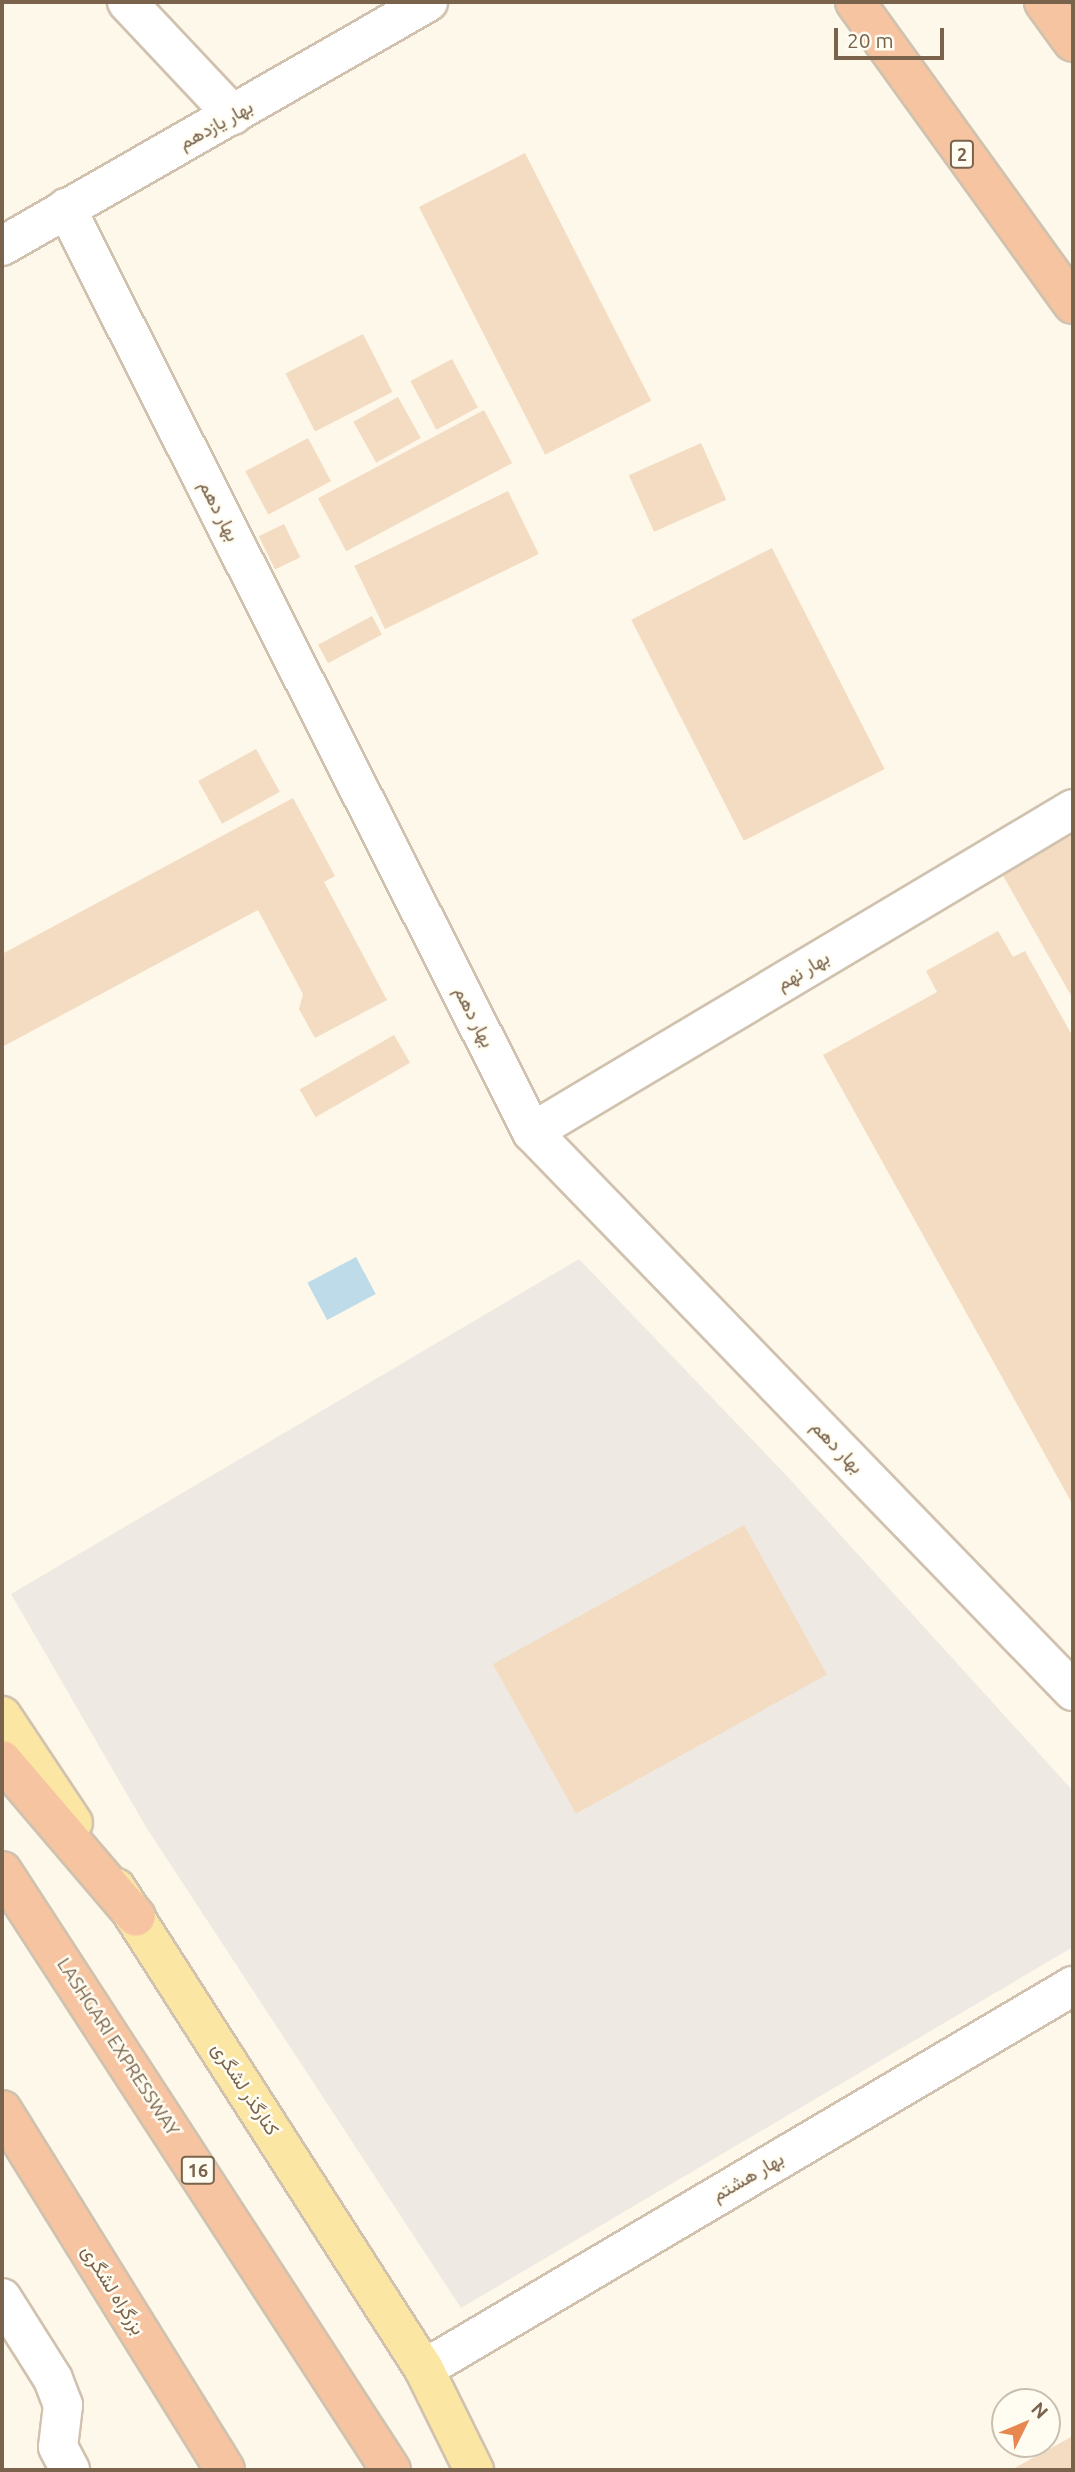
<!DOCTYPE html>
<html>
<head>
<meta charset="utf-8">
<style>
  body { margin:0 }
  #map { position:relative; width:1075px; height:2472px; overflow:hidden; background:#fdf8ea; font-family:Ubuntu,Vazirmatn,sans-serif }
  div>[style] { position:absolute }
  .industrial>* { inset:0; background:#eeeae3 }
  .water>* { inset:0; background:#bddbe8; transform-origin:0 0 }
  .building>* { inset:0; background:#f3dcc1; transform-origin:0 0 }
  .roads { filter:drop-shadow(2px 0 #d0c2ae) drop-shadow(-2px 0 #d0c2ae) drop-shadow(0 2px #d0c2ae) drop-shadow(0 -2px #d0c2ae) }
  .minor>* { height:38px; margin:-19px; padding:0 19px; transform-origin:19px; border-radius:19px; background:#fff }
  .major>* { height:38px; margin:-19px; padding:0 19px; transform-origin:19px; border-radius:19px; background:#fbe7a3 }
  .highway>* { height:38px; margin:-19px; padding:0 19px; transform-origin:19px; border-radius:19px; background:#f7c4a1 }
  span { translate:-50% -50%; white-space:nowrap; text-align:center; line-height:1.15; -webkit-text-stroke:5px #fffcf1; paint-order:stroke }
  .shield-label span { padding:2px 5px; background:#fffcf1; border:2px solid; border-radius:5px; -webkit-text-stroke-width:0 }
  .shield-label { font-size:18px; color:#79634c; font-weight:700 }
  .street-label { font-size:19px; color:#79634c }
  .frame { position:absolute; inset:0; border:4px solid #79634c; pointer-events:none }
  .north { position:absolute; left:991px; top:2388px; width:70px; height:70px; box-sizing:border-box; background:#fffcf1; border:2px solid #c9bfaf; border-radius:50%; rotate:47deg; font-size:19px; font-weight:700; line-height:28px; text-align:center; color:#79634c }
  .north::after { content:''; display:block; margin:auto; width:24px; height:32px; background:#e8874f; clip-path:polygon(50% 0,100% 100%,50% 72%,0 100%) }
  .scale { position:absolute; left:834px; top:28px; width:110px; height:32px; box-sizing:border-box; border:4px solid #79634c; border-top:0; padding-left:9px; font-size:21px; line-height:24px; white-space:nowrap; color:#79634c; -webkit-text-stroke:5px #fffcf1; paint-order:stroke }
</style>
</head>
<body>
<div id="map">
  <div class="industrial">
    <div style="clip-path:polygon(579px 1259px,785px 1474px,1073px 1791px,1073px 1947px,461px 2308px,146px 1827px,11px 1594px)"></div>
  </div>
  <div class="water">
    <div style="left:356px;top:1257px;width:42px;height:55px;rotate:62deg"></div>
  </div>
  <div class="building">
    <div style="left:525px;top:153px;width:278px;height:119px;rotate:63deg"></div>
    <div style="left:363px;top:334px;width:65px;height:87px;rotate:63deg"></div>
    <div style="left:452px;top:359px;width:55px;height:47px;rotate:62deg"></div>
    <div style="left:398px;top:397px;width:47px;height:51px;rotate:61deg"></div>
    <div style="left:484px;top:410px;width:60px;height:188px;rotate:62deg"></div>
    <div style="left:308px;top:438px;width:49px;height:71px;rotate:62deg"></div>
    <div style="left:701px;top:443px;width:62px;height:79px;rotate:66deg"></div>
    <div style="left:508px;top:491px;width:70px;height:171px;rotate:64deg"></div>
    <div style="left:284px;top:524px;width:37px;height:28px;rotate:64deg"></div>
    <div style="left:772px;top:548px;width:248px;height:158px;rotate:63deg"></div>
    <div style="left:372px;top:616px;width:21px;height:61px;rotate:62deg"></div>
    <div style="left:256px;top:749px;width:49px;height:66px;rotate:61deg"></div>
    <div style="clip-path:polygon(293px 798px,335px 876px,324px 882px,387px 1000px,315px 1038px,299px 1009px,303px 994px,258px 910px,2px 1047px,2px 954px)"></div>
    <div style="clip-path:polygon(1073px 821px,1073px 999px,997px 865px)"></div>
    <div style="clip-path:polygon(998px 931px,1013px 957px,1025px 951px,1073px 1037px,1073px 1505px,823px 1055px,937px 992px,926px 971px)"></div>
    <div style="left:394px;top:1035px;width:32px;height:109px;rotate:60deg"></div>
    <div style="left:744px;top:1525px;width:171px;height:287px;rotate:61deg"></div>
    <div style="clip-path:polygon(1073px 2436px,1073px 2470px,1011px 2470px)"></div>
  </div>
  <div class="roads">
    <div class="minor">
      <div style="left:127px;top:2px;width:155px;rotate:46.8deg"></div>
      <div style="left:66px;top:208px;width:1035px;rotate:63.24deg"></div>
      <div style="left:532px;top:1132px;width:778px;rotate:45.94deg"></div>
      <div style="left:2px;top:246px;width:491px;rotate:-29.8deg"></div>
      <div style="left:532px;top:1132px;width:630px;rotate:-30.84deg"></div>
      <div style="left:2px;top:2298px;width:96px;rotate:57.8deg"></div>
      <div style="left:53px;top:2379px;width:28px;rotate:69deg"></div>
      <div style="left:63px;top:2405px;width:42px;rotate:96.8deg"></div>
      <div style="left:58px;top:2447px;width:26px;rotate:62deg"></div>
      <div style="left:424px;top:2369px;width:754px;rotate:-30.55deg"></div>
    </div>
    <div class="major">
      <div style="left:2px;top:1716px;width:128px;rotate:56.4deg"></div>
      <div style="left:116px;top:1888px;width:571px;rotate:57.37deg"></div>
      <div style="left:424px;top:2369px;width:113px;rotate:63.7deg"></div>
    </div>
    <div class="highway">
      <div style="left:855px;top:2px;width:372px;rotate:54.2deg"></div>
      <div style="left:1044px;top:2px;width:49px;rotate:54.1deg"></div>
      <div style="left:2px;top:1760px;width:206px;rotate:49.5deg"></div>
      <div style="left:2px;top:1871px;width:714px;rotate:57deg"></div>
      <div style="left:2px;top:2110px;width:423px;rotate:58.2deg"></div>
    </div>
  </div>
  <div class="shield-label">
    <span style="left:962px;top:154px">2</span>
    <span style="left:198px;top:2170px">16</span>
  </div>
  <div class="street-label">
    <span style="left:216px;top:125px;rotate:-29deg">بهار یازدهم</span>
    <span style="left:219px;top:511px;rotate:63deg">بهار دهم</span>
    <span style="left:803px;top:971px;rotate:-31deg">بهار نهم</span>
    <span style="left:474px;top:1017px;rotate:63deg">بهار دهم</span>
    <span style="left:837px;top:1447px;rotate:46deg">بهار دهم</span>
    <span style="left:118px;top:2047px;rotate:57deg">LASHGARI EXPRESSWAY</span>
    <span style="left:245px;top:2089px;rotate:57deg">کنارگذر لشگری</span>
    <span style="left:748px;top:2177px;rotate:-30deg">بهار هشتم</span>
    <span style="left:113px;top:2290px;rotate:58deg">بزرگراه لشگری</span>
  </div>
  <div class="frame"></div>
  <div class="north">N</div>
  <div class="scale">20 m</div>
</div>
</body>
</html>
